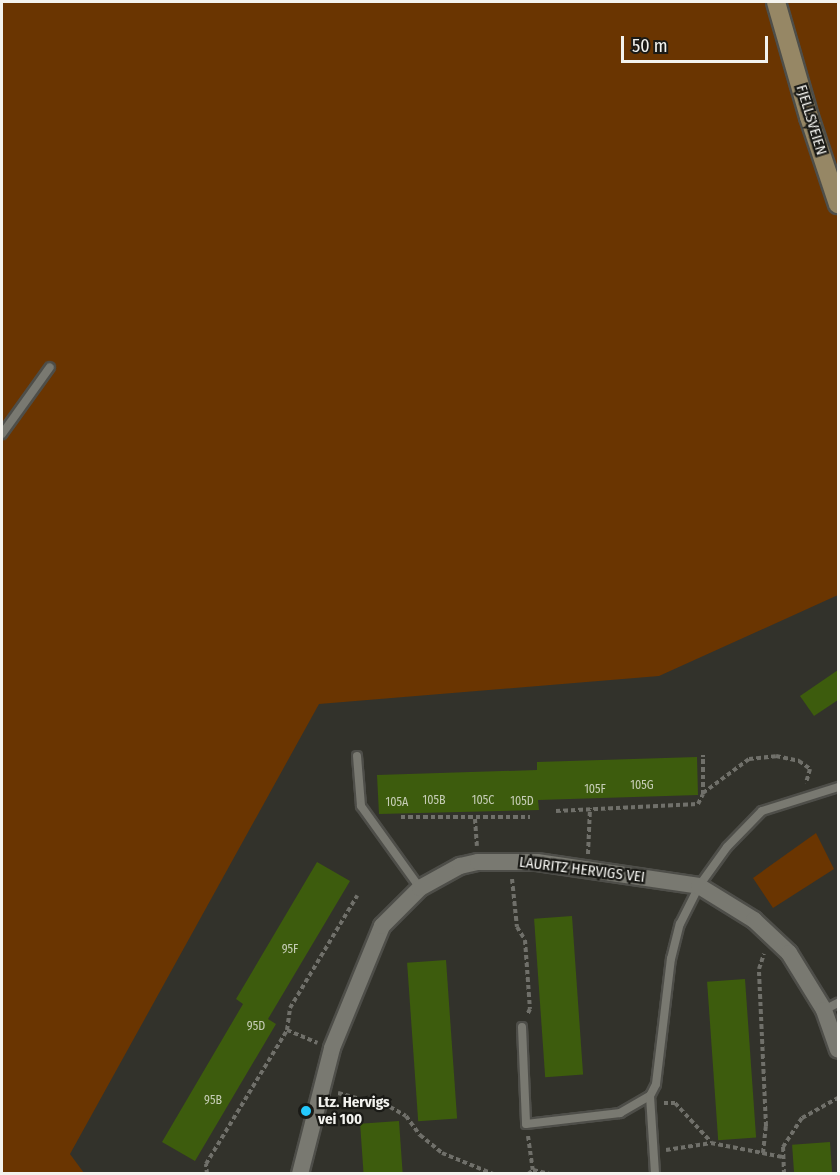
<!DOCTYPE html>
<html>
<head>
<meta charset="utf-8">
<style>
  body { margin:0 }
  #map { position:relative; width:840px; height:1175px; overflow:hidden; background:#32322b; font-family:"Fira Sans Condensed",sans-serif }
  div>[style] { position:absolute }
  .green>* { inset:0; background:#6a3501 }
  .building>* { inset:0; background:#3d5c0d; transform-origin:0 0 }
  .path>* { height:4px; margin-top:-2px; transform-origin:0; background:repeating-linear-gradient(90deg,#70706a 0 4.5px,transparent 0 7.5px) }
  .roads { filter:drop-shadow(2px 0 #4e4e49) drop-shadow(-2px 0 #4e4e49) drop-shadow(0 2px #4e4e49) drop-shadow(0 -2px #4e4e49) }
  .lane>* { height:8px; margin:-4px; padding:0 4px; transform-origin:4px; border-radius:4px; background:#797971 }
  .street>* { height:16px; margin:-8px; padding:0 8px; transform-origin:8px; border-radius:8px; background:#797971 }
  .secondary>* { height:18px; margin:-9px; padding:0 9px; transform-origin:9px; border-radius:9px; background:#968765 }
  .dots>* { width:16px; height:16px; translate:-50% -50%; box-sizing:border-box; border:3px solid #1a1a16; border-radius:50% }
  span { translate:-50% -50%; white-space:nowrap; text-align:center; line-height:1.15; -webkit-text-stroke:4.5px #1a1a16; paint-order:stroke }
  .number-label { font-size:12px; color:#c6cdb6 }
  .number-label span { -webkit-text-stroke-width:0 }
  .street-label { font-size:15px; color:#f3f3ef }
  .poi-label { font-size:15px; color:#f3f3ef; font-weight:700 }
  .left { translate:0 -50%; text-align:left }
  .frame { position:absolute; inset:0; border:3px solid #f3f3ef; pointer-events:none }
  .scale { position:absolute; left:621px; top:36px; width:147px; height:27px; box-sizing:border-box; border:3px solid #f3f3ef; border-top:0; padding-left:8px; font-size:18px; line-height:21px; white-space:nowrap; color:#f3f3ef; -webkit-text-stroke:4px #1a1a16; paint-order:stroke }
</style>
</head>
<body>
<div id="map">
  <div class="green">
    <div style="clip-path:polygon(2px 2px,838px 2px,838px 595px,659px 676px,319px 704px,70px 1154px,84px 1173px,2px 1174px)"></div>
    <div style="clip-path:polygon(816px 833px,834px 869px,773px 908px,753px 878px)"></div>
  </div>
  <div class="building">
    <div style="clip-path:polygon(838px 670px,838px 700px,814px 716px,800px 696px)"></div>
    <div style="clip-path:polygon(697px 757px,698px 795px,538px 800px,539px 810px,379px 814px,377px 775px,537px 770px,537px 762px)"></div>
    <div style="clip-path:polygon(317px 862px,350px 881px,268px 1019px,276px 1024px,195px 1161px,162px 1142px,243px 1004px,236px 999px)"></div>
    <div style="left:572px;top:916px;width:159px;height:38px;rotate:86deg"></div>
    <div style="left:446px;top:960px;width:159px;height:39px;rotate:86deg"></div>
    <div style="left:745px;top:979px;width:159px;height:38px;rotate:86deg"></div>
    <div style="left:399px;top:1121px;width:53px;height:39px;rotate:86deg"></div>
    <div style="left:830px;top:1142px;width:32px;height:38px;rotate:86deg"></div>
  </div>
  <div class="path">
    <div style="left:703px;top:793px;width:57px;rotate:-36.5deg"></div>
    <div style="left:749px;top:759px;width:27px;rotate:-6deg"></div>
    <div style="left:776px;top:756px;width:24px;rotate:12deg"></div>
    <div style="left:799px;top:761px;width:14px;rotate:36deg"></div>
    <div style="left:810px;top:769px;width:15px;rotate:106deg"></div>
    <div style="left:556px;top:811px;width:142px;rotate:-2.8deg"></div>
    <div style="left:698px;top:804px;width:11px;rotate:-63deg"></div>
    <div style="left:703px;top:794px;width:39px;rotate:-90deg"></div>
    <div style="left:401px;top:817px;width:129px"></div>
    <div style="left:475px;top:819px;width:27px;rotate:86deg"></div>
    <div style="left:588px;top:854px;width:46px;rotate:-87.5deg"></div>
    <div style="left:512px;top:879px;width:48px;rotate:84.1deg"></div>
    <div style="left:517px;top:927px;width:15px;rotate:58deg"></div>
    <div style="left:525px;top:940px;width:69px;rotate:85.9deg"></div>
    <div style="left:530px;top:1009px;width:7px;rotate:117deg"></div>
    <div style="left:287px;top:1030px;width:33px;rotate:23deg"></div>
    <div style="left:338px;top:1093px;width:54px;rotate:15.1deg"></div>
    <div style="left:390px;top:1107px;width:18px;rotate:29deg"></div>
    <div style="left:406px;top:1116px;width:24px;rotate:54deg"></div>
    <div style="left:420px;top:1135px;width:28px;rotate:39deg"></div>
    <div style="left:442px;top:1153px;width:55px;rotate:22.4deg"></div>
    <div style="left:664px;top:1103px;width:11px"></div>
    <div style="left:675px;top:1103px;width:53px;rotate:47.3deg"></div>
    <div style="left:528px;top:1136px;width:34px;rotate:82deg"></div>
    <div style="left:666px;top:1150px;width:46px;rotate:-8.8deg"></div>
    <div style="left:711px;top:1143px;width:73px;rotate:11deg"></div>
    <div style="left:763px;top:1153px;width:27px;rotate:-84deg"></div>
    <div style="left:766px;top:1126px;width:157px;rotate:-92.6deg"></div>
    <div style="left:759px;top:969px;width:16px;rotate:-72deg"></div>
    <div style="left:533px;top:1170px;width:17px;rotate:13deg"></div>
    <div style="left:207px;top:1174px;width:10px;rotate:-96deg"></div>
    <div style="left:206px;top:1164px;width:157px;rotate:-58.8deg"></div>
    <div style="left:287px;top:1030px;width:22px;rotate:-82deg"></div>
    <div style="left:290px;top:1008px;width:131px;rotate:-59.1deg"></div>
    <div style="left:528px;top:1174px;width:6px;rotate:-39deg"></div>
    <div style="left:784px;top:1174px;width:27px;rotate:-92deg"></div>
    <div style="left:783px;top:1147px;width:35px;rotate:-57deg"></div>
    <div style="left:802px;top:1118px;width:41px;rotate:-29.1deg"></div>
  </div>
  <div class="roads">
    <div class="lane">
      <div style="left:2px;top:434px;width:82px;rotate:-54.4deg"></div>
      <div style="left:357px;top:756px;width:50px;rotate:85.4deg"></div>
      <div style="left:361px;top:806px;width:101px;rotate:54.3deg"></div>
      <div style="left:824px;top:1010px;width:16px;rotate:-27deg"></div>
      <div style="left:522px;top:1027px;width:97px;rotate:87.6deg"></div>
      <div style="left:526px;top:1124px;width:95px;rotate:-6.7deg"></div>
      <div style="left:620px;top:1113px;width:34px;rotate:-30deg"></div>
      <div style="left:650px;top:1096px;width:13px;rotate:-63deg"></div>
      <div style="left:656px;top:1084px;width:126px;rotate:-83.2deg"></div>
      <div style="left:671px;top:959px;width:36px;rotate:-76deg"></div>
      <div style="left:680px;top:924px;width:42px;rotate:-63.4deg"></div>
      <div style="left:699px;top:886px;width:48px;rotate:-54.3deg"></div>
      <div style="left:727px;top:847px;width:50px;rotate:-45.8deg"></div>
      <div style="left:762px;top:811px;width:80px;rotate:-17.5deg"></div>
      <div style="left:650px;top:1096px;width:78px;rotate:86.3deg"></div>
    </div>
    <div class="street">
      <div style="left:300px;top:1174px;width:130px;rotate:-75.7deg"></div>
      <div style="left:332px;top:1048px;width:132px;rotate:-67.7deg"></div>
      <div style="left:382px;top:926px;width:54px;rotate:-45deg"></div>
      <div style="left:420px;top:888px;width:46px;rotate:-28.8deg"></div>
      <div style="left:460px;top:866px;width:18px;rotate:-13deg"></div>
      <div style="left:478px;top:862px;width:59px"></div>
      <div style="left:537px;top:862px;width:164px;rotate:8.4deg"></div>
      <div style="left:699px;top:886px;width:65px;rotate:31.7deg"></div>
      <div style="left:754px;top:920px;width:48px;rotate:43.3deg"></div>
      <div style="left:789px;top:953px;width:67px;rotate:58.4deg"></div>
      <div style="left:824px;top:1010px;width:42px;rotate:70.7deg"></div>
    </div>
    <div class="secondary">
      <div style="left:776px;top:2px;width:120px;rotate:74deg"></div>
      <div style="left:809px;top:117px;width:92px;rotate:71.6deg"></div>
    </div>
  </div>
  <div class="dots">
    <div style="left:306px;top:1111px;background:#24c9fe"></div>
  </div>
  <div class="number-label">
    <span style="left:642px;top:786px">105G</span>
    <span style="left:595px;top:790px">105F</span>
    <span style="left:434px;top:801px">105B</span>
    <span style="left:483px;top:801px">105C</span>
    <span style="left:522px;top:802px">105D</span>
    <span style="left:397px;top:803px">105A</span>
    <span style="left:290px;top:950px">95F</span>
    <span style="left:256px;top:1027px">95D</span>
    <span style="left:213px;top:1101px">95B</span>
  </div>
  <div class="street-label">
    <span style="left:811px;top:120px;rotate:73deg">FJELLSVEIEN</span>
    <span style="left:582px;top:870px;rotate:7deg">LAURITZ HERVIGS VEI</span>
  </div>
  <div class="poi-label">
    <span class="left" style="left:318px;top:1111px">Ltz. Hervigs<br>vei 100</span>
  </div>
  <div class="frame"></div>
  <div class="scale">50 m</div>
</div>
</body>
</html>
